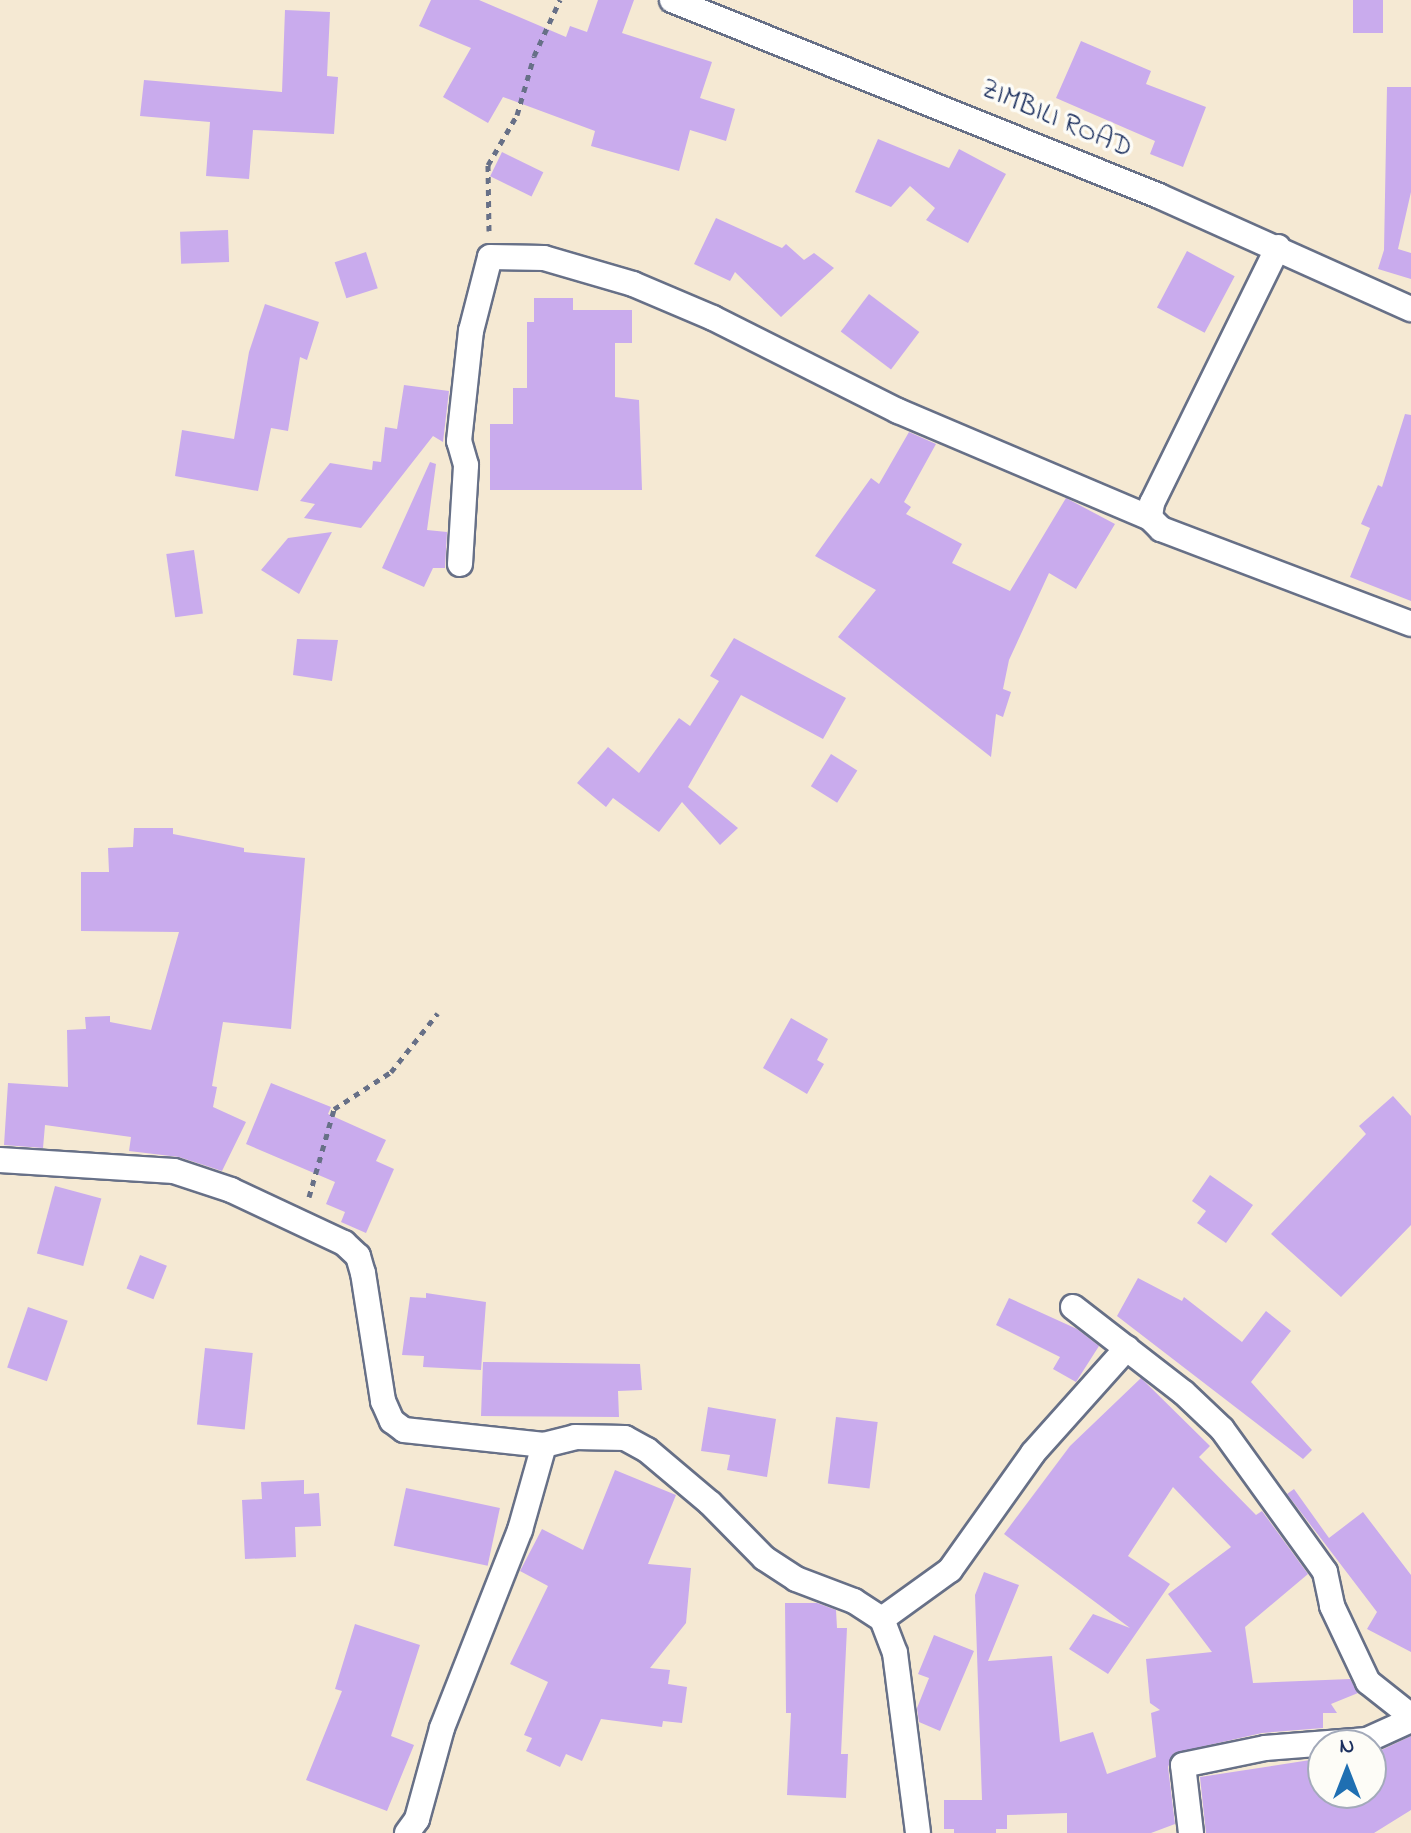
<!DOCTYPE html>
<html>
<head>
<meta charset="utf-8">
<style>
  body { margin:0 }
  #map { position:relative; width:1411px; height:1833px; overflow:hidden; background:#f5e9d3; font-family:"Indie Flower",sans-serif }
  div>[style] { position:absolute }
  .building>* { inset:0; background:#c9abed; transform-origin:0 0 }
  .path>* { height:5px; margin-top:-2.5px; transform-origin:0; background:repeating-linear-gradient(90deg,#677087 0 6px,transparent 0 12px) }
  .roads { filter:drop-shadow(2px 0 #677087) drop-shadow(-2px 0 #677087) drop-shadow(0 2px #677087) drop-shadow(0 -2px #677087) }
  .minor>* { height:24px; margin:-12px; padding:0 12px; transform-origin:12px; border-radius:12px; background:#fff }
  span { translate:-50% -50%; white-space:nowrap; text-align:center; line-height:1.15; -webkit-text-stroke:7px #fdfcf7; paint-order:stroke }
  .street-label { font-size:28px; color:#1b2f5e }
  .north { position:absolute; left:1307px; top:1729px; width:80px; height:80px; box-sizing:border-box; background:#fdfcf7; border:2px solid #a3aaba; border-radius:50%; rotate:0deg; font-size:22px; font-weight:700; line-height:32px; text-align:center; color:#1b2f5e }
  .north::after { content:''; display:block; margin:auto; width:28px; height:36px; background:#1f6fb2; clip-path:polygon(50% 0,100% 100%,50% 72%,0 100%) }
</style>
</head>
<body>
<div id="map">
  <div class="building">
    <div style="clip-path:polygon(431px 0,479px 0,566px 37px,570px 26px,587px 32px,598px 0,634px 0,622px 33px,712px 62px,700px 98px,735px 109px,726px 141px,690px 130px,679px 171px,591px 146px,595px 131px,503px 97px,488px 123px,443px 97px,471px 48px,419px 26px)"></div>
    <div style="left:1353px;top:0;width:30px;height:33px"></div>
    <div style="clip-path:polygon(285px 10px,330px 12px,327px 76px,338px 77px,334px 134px,253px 130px,249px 179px,206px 176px,210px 122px,140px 116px,144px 80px,282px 92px)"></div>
    <div style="clip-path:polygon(1081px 41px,1151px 71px,1146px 84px,1206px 107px,1183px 167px,1150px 154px,1155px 141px,1056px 98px)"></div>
    <div style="clip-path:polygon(1387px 87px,1411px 87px,1411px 192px,1398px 249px,1411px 253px,1411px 279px,1378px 269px,1384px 250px)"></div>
    <div style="clip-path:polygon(878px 139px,949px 168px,959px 149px,1006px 174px,968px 243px,926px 220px,935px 208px,910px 186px,891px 207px,855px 192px)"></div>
    <div style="left:502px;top:152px;width:46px;height:27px;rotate:26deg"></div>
    <div style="clip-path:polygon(716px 218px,782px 248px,786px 244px,804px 260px,814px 253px,834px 268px,781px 317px,735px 272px,730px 281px,694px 264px)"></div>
    <div style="left:228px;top:230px;width:32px;height:48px;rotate:88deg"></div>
    <div style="left:1187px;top:251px;width:54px;height:64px;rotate:28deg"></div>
    <div style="left:366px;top:252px;width:38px;height:33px;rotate:72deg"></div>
    <div style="left:869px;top:294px;width:63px;height:47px;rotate:37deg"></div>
    <div style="clip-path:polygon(534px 298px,573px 298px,573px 310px,632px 310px,632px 343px,615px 343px,615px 397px,639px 400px,642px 490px,490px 490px,490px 424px,513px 424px,513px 388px,527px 388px,527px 322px,534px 322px)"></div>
    <div style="clip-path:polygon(265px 304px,319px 322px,307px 360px,300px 357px,288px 431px,271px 428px,258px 491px,175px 476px,182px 430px,234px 439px,249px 352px)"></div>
    <div style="clip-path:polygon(404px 385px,449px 391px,443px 442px,433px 436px,361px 528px,304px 518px,315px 504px,300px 501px,330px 463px,372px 470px,373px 461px,381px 462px,385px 427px,397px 429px)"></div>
    <div style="clip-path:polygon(1405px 414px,1411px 415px,1411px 601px,1350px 577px,1370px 528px,1361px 524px,1378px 485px,1382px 487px)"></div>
    <div style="clip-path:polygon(909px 432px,936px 444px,904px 502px,911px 507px,906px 514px,962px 544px,952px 563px,1010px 591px,1066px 498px,1115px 524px,1076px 589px,1049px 573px,1009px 660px,1003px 689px,1011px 692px,1003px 717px,996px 714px,991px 757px,838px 637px,876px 590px,815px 556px,871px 478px,879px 484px)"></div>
    <div style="clip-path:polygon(430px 462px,436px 464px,427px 530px,447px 532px,445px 568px,433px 568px,424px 587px,382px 568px)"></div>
    <div style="clip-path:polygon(332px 532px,299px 594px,261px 570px,288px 538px)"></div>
    <div style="left:194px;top:550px;width:64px;height:28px;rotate:82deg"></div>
    <div style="clip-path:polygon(734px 638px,846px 698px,823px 739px,741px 695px,688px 787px,738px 828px,720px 845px,682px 802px,659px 832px,613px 798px,606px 807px,577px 783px,608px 747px,639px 773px,679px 718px,690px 726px,719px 681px,710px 676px)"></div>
    <div style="clip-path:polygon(297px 639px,338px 640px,332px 681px,293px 675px)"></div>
    <div style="left:831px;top:754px;width:31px;height:38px;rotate:32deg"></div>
    <div style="clip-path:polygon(134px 828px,173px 828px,173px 834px,244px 848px,244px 852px,305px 858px,291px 1029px,223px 1022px,212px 1086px,217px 1087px,213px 1107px,246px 1122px,222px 1171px,179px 1157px,129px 1151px,131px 1137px,45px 1125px,43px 1148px,4px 1145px,8px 1083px,68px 1087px,67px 1030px,86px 1029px,85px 1017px,110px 1016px,110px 1022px,151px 1030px,179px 932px,81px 931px,81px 872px,109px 872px,108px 848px,133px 847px)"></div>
    <div style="clip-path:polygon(791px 1018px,828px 1039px,817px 1060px,824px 1064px,807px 1094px,763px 1068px)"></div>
    <div style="clip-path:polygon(271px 1083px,331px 1107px,328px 1114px,386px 1140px,376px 1161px,394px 1169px,366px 1233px,341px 1222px,345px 1212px,326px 1204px,335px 1182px,246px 1144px)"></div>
    <div style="clip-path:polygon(1393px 1096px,1411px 1116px,1411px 1225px,1341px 1297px,1271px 1234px,1366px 1134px,1359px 1126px)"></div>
    <div style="clip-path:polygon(1210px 1175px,1253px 1205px,1226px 1243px,1197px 1223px,1206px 1211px,1192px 1201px)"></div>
    <div style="left:55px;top:1186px;width:48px;height:70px;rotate:15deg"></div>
    <div style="left:140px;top:1255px;width:29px;height:36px;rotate:22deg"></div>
    <div style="clip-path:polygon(1138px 1278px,1182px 1301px,1184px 1297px,1242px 1342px,1266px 1311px,1291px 1331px,1251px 1382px,1312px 1450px,1303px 1459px,1117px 1316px)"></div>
    <div style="clip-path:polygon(426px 1293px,486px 1302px,481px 1370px,423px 1367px,424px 1356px,402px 1355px,410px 1297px,426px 1298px)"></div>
    <div style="clip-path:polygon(1009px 1298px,1077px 1329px,1099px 1346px,1076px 1382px,1053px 1369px,1060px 1357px,996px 1325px)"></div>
    <div style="left:28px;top:1307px;width:42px;height:64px;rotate:19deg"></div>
    <div style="left:205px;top:1348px;width:48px;height:77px;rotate:6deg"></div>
    <div style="clip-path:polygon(483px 1362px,640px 1364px,642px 1390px,618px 1391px,619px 1417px,481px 1416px)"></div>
    <div style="clip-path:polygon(1141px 1378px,1210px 1446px,1199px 1457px,1256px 1515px,1262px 1511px,1308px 1574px,1245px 1627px,1253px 1683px,1350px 1679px,1358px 1693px,1331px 1704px,1337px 1713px,1323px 1713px,1323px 1728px,1262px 1733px,1174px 1753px,1168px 1767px,1175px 1824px,1151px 1833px,1067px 1833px,1067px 1813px,1007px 1815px,1007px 1829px,996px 1829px,996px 1833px,954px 1833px,954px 1829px,944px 1829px,944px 1800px,982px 1800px,975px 1595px,984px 1572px,1019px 1585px,988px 1661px,1052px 1656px,1060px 1742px,1093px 1732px,1107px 1774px,1156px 1757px,1151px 1713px,1160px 1710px,1150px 1703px,1146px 1659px,1212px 1652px,1168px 1594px,1231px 1547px,1173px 1487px,1128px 1556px,1170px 1584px,1108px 1674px,1069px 1649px,1093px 1614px,1130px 1628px,1004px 1534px,1070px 1446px)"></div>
    <div style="clip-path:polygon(708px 1407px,776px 1419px,767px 1477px,727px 1470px,730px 1455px,701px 1451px)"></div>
    <div style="left:836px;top:1417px;width:42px;height:67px;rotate:7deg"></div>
    <div style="clip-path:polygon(615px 1470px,676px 1495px,648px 1564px,691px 1568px,686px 1623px,650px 1668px,670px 1670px,668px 1684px,687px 1687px,682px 1723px,663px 1721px,662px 1727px,601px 1719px,582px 1761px,566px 1754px,560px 1767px,526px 1751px,532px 1738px,524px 1735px,548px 1682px,510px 1664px,548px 1586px,520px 1571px,542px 1529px,583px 1550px)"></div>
    <div style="clip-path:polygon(304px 1480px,304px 1494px,319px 1493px,321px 1526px,295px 1527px,296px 1557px,245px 1559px,242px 1500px,262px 1499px,261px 1482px)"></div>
    <div style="left:406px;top:1488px;width:96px;height:59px;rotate:12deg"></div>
    <div style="clip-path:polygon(1294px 1489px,1329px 1538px,1363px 1512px,1411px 1575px,1411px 1652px,1367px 1629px,1377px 1612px,1287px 1494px)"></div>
    <div style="clip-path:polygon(785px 1603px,817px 1603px,836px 1610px,837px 1628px,847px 1628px,841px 1754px,848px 1754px,846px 1798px,787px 1795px,791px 1713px,786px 1713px)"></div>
    <div style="clip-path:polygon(355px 1624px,420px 1645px,391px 1736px,414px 1745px,387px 1811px,306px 1780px,342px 1691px,335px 1689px)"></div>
    <div style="clip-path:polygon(934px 1635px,974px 1651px,940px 1731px,919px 1722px,917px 1708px,929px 1678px,918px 1674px)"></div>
    <div style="clip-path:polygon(1411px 1736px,1411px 1810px,1374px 1833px,1206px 1833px,1200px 1777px,1323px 1758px,1323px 1793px,1371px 1793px,1371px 1755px)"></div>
  </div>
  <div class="path">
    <div style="left:489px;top:231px;width:66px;rotate:-90.9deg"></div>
    <div style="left:488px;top:165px;width:58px;rotate:-59.9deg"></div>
    <div style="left:517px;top:115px;width:61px;rotate:-73.9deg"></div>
    <div style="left:534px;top:56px;width:62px;rotate:-65.1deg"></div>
    <div style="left:309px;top:1197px;width:91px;rotate:-74.1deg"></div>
    <div style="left:334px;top:1109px;width:68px;rotate:-33deg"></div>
    <div style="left:391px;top:1072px;width:75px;rotate:-51.5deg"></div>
  </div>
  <div class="roads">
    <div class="minor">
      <div style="left:672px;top:0;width:525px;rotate:21.92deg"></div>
      <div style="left:1159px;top:196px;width:276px;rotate:24.2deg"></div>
      <div style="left:1278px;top:247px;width:285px;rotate:116.2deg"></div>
      <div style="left:1152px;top:503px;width:15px;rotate:98deg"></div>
      <div style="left:1150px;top:518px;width:16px;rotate:45deg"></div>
      <div style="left:1161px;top:529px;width:267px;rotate:20.8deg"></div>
      <div style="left:460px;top:564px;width:99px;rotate:-86.5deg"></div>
      <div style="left:466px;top:465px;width:25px;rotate:-106deg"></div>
      <div style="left:459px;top:441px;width:111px;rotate:-83.8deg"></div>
      <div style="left:471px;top:331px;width:76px;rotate:-75.6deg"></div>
      <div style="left:490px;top:257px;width:54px;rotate:1.1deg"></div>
      <div style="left:544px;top:258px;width:93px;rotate:16.3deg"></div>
      <div style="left:633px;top:284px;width:87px;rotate:23deg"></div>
      <div style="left:713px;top:318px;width:207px;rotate:26.7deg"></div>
      <div style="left:898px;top:411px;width:274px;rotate:23deg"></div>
      <div style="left:0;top:1160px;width:174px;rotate:3.6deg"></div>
      <div style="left:174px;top:1171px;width:60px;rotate:18.4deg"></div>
      <div style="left:231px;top:1190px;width:125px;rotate:25.1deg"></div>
      <div style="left:344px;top:1243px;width:19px;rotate:43deg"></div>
      <div style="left:358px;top:1256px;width:18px;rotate:74deg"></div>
      <div style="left:363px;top:1273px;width:130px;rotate:81.1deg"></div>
      <div style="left:383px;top:1401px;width:22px;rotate:66deg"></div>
      <div style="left:392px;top:1421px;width:15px;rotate:37deg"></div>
      <div style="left:404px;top:1430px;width:141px;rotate:6.1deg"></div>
      <div style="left:544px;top:1445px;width:32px;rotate:-14deg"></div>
      <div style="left:575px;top:1437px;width:50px;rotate:1.1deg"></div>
      <div style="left:625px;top:1438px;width:25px;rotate:29deg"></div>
      <div style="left:647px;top:1450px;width:82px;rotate:40.1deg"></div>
      <div style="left:710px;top:1503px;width:77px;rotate:45.5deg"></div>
      <div style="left:764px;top:1558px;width:38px;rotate:33deg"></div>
      <div style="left:796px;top:1579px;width:62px;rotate:20.8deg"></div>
      <div style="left:854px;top:1601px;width:33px;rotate:33deg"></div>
      <div style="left:882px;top:1619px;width:36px;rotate:69deg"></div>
      <div style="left:895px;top:1653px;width:181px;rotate:82.7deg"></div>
      <div style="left:1073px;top:1307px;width:140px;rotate:37.8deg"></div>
      <div style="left:1184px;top:1393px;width:52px;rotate:43.5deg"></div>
      <div style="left:1222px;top:1429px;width:176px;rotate:54.2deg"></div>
      <div style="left:1325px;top:1572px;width:35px;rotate:78deg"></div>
      <div style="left:1332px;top:1606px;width:84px;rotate:64.7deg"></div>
      <div style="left:1368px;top:1682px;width:55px;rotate:38.3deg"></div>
      <div style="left:882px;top:1619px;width:84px;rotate:-35.8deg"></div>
      <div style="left:950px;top:1570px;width:143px;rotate:-54.6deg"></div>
      <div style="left:1033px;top:1453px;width:141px;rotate:-48.2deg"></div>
      <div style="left:407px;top:1833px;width:17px;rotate:-54deg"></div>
      <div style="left:417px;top:1819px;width:94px;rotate:-74.6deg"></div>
      <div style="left:442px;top:1728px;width:213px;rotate:-68.5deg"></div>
      <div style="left:520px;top:1530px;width:88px;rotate:-74.2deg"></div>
      <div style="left:1191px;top:1833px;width:68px;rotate:-96.7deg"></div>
      <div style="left:1183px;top:1765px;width:84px;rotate:-11.7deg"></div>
      <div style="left:1265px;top:1748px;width:102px;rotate:-4.5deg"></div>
      <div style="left:1367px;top:1740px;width:48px;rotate:-24.4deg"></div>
    </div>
  </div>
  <div class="street-label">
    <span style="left:1056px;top:120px;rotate:23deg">ZIMBILI ROAD</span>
  </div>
  <div class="north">N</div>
</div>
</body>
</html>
